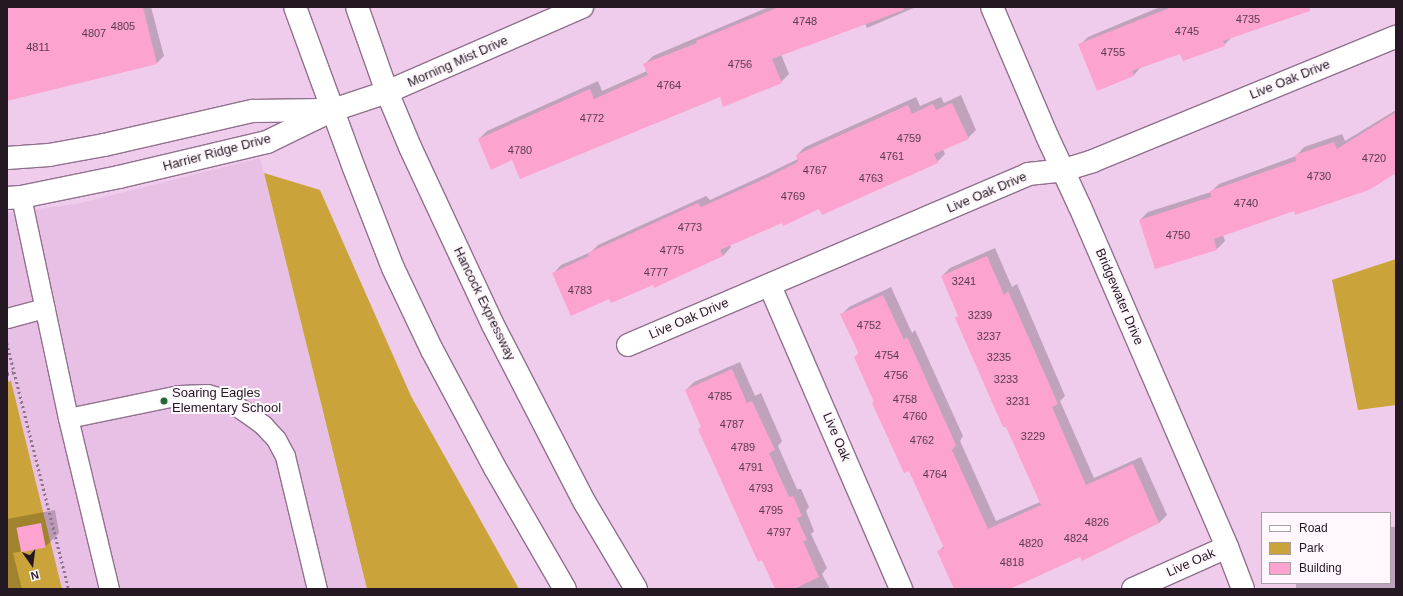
<!DOCTYPE html>
<html>
<head>
<meta charset="utf-8">
<style>
  body { margin:0 }
  #map { position:relative; width:1403px; height:596px; overflow:hidden; background:#efcceb; font-family:Arial,sans-serif }
  div>[style] { position:absolute }
  .built>* { inset:0; background:#e9c0e5 }
  .green>* { inset:0; background:#caa43a }
  .shadow>* { inset:0; background:#0003 }
  .building>* { inset:0; background:#fca3cf; transform-origin:0 0 }
  .path>* { height:2.5px; margin-top:-1.25px; transform-origin:0; background:repeating-linear-gradient(90deg,#8b7389 0 2px,transparent 0 5px) }
  .roads { filter:drop-shadow(1px 0 #90718d) drop-shadow(-1px 0 #90718d) drop-shadow(0 1px #90718d) drop-shadow(0 -1px #90718d) }
  .service>* { height:19px; margin:-9.5px; padding:0 9.5px; transform-origin:9.5px; border-radius:9.5px; background:#fff }
  .minor>* { height:22px; margin:-11px; padding:0 11px; transform-origin:11px; border-radius:11px; background:#fff }
  .primary>* { height:22px; margin:-11px; padding:0 11px; transform-origin:11px; border-radius:11px; background:#fff }
  .dots>* { width:11px; height:11px; translate:-50% -50%; box-sizing:border-box; border:2px solid #fef7fd; border-radius:50% }
  span { translate:-50% -50%; white-space:nowrap; text-align:center; line-height:1.15; -webkit-text-stroke:4px #fef7fd; paint-order:stroke }
  .number-label { font-size:11px; color:#5a3b4e }
  .number-label span { -webkit-text-stroke-width:0 }
  .street-label { font-size:13px; color:#241823 }
  .poi-label { font-size:13px; color:#241823 }
  .left { translate:0 -50%; text-align:left }
  .frame { position:absolute; inset:0; border:8px solid #241823; pointer-events:none }
  .legend { position:absolute; left:1261px; top:512px; width:130px; height:72px; box-sizing:border-box; background:#fef7fd; border:1px solid #a79ea6; margin:0; padding:5px 7px; list-style:none; font-size:12px; color:#241823 }
  .legend li { display:flex; align-items:center; gap:8px; height:20px }
  .legend b { width:20px; border:1px solid #a79ea6 }
  .north { position:absolute; left:12px; top:544px; width:40px; height:40px; -webkit-text-stroke:3px #fef7fd; paint-order:stroke; rotate:166deg; font-size:11px; font-weight:700; line-height:16px; text-align:center; color:#241823 }
  .north::after { content:''; display:block; margin:auto; width:14px; height:18px; background:#241823; clip-path:polygon(50% 0,100% 100%,50% 72%,0 100%) }
</style>
</head>
<body>
<div id="map">
  <div class="built">
    <div style="clip-path:polygon(260px 158px,367px 589px,7px 589px,7px 213px,76px 204px)"></div>
  </div>
  <div class="green">
    <div style="clip-path:polygon(264px 173px,320px 190px,411px 396px,519px 589px,367px 589px)"></div>
    <div style="clip-path:polygon(1396px 259px,1396px 405px,1358px 410px,1332px 280px)"></div>
    <div style="clip-path:polygon(11px 381px,62px 589px,7px 589px,7px 382px)"></div>
  </div>
  <div class="shadow">
    <div style="clip-path:polygon(7px 7px,151px 7px,164px 56px,157px 63px,7px 100px)"></div>
    <div style="clip-path:polygon(769px 7px,916px 7px,867px 28px,865px 23px,781px 54px,789px 74px,781px 82px,720px 96px,513px 159px,479px 139px,487px 131px,598px 81px,602px 91px,647px 71px,645px 64px,653px 56px)"></div>
    <div style="clip-path:polygon(1160px 7px,1280px 7px,1232px 37px,1224px 45px,1181px 53px,1141px 67px,1133px 76px,1080px 45px,1088px 37px)"></div>
    <div style="clip-path:polygon(961px 95px,976px 130px,968px 138px,943px 149px,945px 154px,937px 162px,782px 222px,730px 245px,731px 247px,723px 256px,653px 283px,609px 298px,553px 274px,561px 265px,591px 252px,598px 245px,706px 196px,710px 200px,771px 172px,798px 159px,797px 155px,805px 147px,916px 97px,920px 106px,941px 97px,944px 103px)"></div>
    <div style="clip-path:polygon(1396px 110px,1396px 171px,1223px 235px,1225px 241px,1217px 249px,1140px 220px,1148px 212px,1211px 192px,1219px 184px,1296px 156px,1304px 147px,1342px 134px,1345px 141px)"></div>
    <div style="clip-path:polygon(995px 248px,1012px 287px,1017px 284px,1065px 396px,1060px 401px,1094px 478px,1141px 457px,1167px 515px,1159px 523px,1082px 559px,1081px 556px,1007px 589px,955px 589px,938px 552px,944px 546px,909px 470px,873px 403px,875px 401px,855px 357px,859px 353px,841px 315px,849px 307px,891px 287px,912px 333px,915px 330px,963px 436px,960px 441px,996px 521px,1040px 502px,942px 276px,950px 268px)"></div>
    <div style="clip-path:polygon(740px 362px,755px 396px,761px 393px,782px 441px,778px 446px,797px 489px,801px 489px,809px 507px,806px 511px,814px 531px,811px 534px,827px 568px,822px 574px,830px 589px,776px 589px,699px 429px,702px 426px,686px 390px,694px 382px)"></div>
    <div style="clip-path:polygon(55px 510px,59px 533px,45px 547px,13px 553px,22px 589px,7px 589px,7px 519px)"></div>
    <div style="clip-path:polygon(1390px 527px,1396px 527px,1396px 589px,1296px 589px,1296px 583px,1390px 583px)"></div>
  </div>
  <div class="building">
    <div style="clip-path:polygon(7px 7px,143px 7px,157px 64px,7px 101px)"></div>
    <div style="clip-path:polygon(779px 7px,903px 7px,904px 10px,772px 59px,782px 83px,723px 107px,720px 97px,520px 179px,512px 160px,491px 170px,478px 139px,590px 89px,594px 99px,648px 75px,643px 64px,697px 43px,696px 41px)"></div>
    <div style="clip-path:polygon(1172px 7px,1310px 7px,1310px 11px,1223px 41px,1225px 46px,1183px 61px,1180px 54px,1132px 71px,1134px 76px,1097px 91px,1078px 44px)"></div>
    <div style="clip-path:polygon(952px 103px,969px 139px,934px 154px,938px 163px,822px 215px,819px 209px,783px 226px,782px 223px,720px 250px,723px 256px,654px 288px,653px 285px,611px 303px,609px 299px,571px 316px,552px 273px,589px 256px,588px 253px,698px 203px,701px 207px,762px 180px,798px 162px,796px 155px,908px 105px,912px 114px,933px 104px,936px 110px)"></div>
    <div style="clip-path:polygon(1396px 112px,1396px 173px,1369px 190px,1295px 215px,1294px 211px,1214px 239px,1217px 250px,1155px 269px,1139px 220px,1211px 197px,1210px 191px,1296px 161px,1295px 155px,1334px 142px,1337px 149px)"></div>
    <div style="clip-path:polygon(987px 256px,1004px 295px,1008px 291px,1058px 404px,1052px 407px,1086px 485px,1133px 464px,1159px 523px,1082px 561px,1080px 557px,1010px 589px,954px 589px,937px 551px,944px 548px,909px 471px,904px 473px,872px 403px,874px 402px,854px 357px,859px 354px,840px 314px,883px 295px,904px 340px,907px 337px,956px 445px,952px 450px,988px 529px,1041px 505px,1006px 427px,1003px 427px,955px 318px,958px 316px,941px 276px)"></div>
    <div style="clip-path:polygon(732px 369px,747px 403px,752px 401px,775px 450px,769px 453px,789px 497px,793px 496px,802px 516px,797px 518px,807px 540px,803px 541px,819px 577px,794px 589px,775px 589px,762px 560px,758px 562px,698px 429px,701px 427px,685px 390px)"></div>
    <div style="left:41px;top:523px;width:25px;height:25px;rotate:79deg"></div>
  </div>
  <div class="path">
    <div style="left:7px;top:343px;width:254px;rotate:75.9deg"></div>
    <div style="left:7px;top:374px;width:7px;rotate:-16deg"></div>
  </div>
  <div class="roads">
    <div class="service">
      <div style="left:21px;top:197px;width:226px;rotate:78deg"></div>
      <div style="left:68px;top:418px;width:176px;rotate:76.5deg"></div>
      <div style="left:7px;top:318px;width:39px;rotate:-15deg"></div>
      <div style="left:68px;top:418px;width:113px;rotate:-11.7deg"></div>
      <div style="left:179px;top:395px;width:28px;rotate:-2deg"></div>
      <div style="left:207px;top:394px;width:22px;rotate:16deg"></div>
      <div style="left:228px;top:400px;width:19px;rotate:35deg"></div>
      <div style="left:244px;top:411px;width:24px;rotate:36deg"></div>
      <div style="left:263px;top:425px;width:19px;rotate:47deg"></div>
      <div style="left:276px;top:439px;width:19px;rotate:62deg"></div>
      <div style="left:285px;top:456px;width:137px;rotate:76.5deg"></div>
    </div>
    <div class="minor">
      <div style="left:992px;top:7px;width:140px;rotate:66.9deg"></div>
      <div style="left:1047px;top:136px;width:78px;rotate:65.1deg"></div>
      <div style="left:1080px;top:207px;width:370px;rotate:66.6deg"></div>
      <div style="left:1227px;top:547px;width:45px;rotate:69.1deg"></div>
      <div style="left:7px;top:158px;width:42px;rotate:-4.1deg"></div>
      <div style="left:49px;top:155px;width:56px;rotate:-10.3deg"></div>
      <div style="left:104px;top:145px;width:153px;rotate:-12.9deg"></div>
      <div style="left:253px;top:111px;width:72px;rotate:-0.8deg"></div>
      <div style="left:7px;top:198px;width:14px;rotate:-4deg"></div>
      <div style="left:21px;top:197px;width:100px;rotate:-11.5deg"></div>
      <div style="left:119px;top:177px;width:152px;rotate:-13.3deg"></div>
      <div style="left:267px;top:142px;width:73px;rotate:-25.9deg"></div>
      <div style="left:333px;top:110px;width:57px;rotate:-18.4deg"></div>
      <div style="left:387px;top:92px;width:213px;rotate:-23.6deg"></div>
      <div style="left:770px;top:286px;width:330px;rotate:66.6deg"></div>
      <div style="left:628px;top:345px;width:435px;rotate:-23.1deg"></div>
      <div style="left:1028px;top:174px;width:36px;rotate:-6deg"></div>
      <div style="left:1064px;top:170px;width:30px;rotate:-17deg"></div>
      <div style="left:1093px;top:161px;width:327px;rotate:-22.3deg"></div>
      <div style="left:1133px;top:589px;width:103px;rotate:-24.1deg"></div>
    </div>
    <div class="primary">
      <div style="left:295px;top:7px;width:171px;rotate:69.9deg"></div>
      <div style="left:354px;top:168px;width:107px;rotate:68.7deg"></div>
      <div style="left:393px;top:268px;width:91px;rotate:64.6deg"></div>
      <div style="left:432px;top:350px;width:134px;rotate:61.9deg"></div>
      <div style="left:495px;top:468px;width:140px;rotate:60deg"></div>
      <div style="left:357px;top:7px;width:90px;rotate:70.6deg"></div>
      <div style="left:387px;top:92px;width:60px;rotate:67.3deg"></div>
      <div style="left:410px;top:147px;width:196px;rotate:65deg"></div>
      <div style="left:493px;top:325px;width:200px;rotate:62.7deg"></div>
      <div style="left:585px;top:503px;width:100px;rotate:59.3deg"></div>
    </div>
  </div>
  <div class="dots">
    <div style="left:164px;top:401px;background:#216834"></div>
  </div>
  <div class="number-label">
    <span style="left:1248px;top:19px">4735</span>
    <span style="left:805px;top:21px">4748</span>
    <span style="left:123px;top:26px">4805</span>
    <span style="left:1187px;top:31px">4745</span>
    <span style="left:94px;top:33px">4807</span>
    <span style="left:38px;top:47px">4811</span>
    <span style="left:1113px;top:52px">4755</span>
    <span style="left:740px;top:64px">4756</span>
    <span style="left:669px;top:85px">4764</span>
    <span style="left:592px;top:118px">4772</span>
    <span style="left:909px;top:138px">4759</span>
    <span style="left:520px;top:150px">4780</span>
    <span style="left:892px;top:156px">4761</span>
    <span style="left:1374px;top:158px">4720</span>
    <span style="left:815px;top:170px">4767</span>
    <span style="left:1319px;top:176px">4730</span>
    <span style="left:871px;top:178px">4763</span>
    <span style="left:793px;top:196px">4769</span>
    <span style="left:1246px;top:203px">4740</span>
    <span style="left:690px;top:227px">4773</span>
    <span style="left:1178px;top:235px">4750</span>
    <span style="left:672px;top:250px">4775</span>
    <span style="left:656px;top:272px">4777</span>
    <span style="left:964px;top:281px">3241</span>
    <span style="left:580px;top:290px">4783</span>
    <span style="left:980px;top:315px">3239</span>
    <span style="left:869px;top:325px">4752</span>
    <span style="left:989px;top:336px">3237</span>
    <span style="left:887px;top:355px">4754</span>
    <span style="left:999px;top:357px">3235</span>
    <span style="left:896px;top:375px">4756</span>
    <span style="left:1006px;top:379px">3233</span>
    <span style="left:720px;top:396px">4785</span>
    <span style="left:905px;top:399px">4758</span>
    <span style="left:1018px;top:401px">3231</span>
    <span style="left:915px;top:416px">4760</span>
    <span style="left:732px;top:424px">4787</span>
    <span style="left:1033px;top:436px">3229</span>
    <span style="left:922px;top:440px">4762</span>
    <span style="left:743px;top:447px">4789</span>
    <span style="left:751px;top:467px">4791</span>
    <span style="left:935px;top:474px">4764</span>
    <span style="left:761px;top:488px">4793</span>
    <span style="left:771px;top:510px">4795</span>
    <span style="left:1097px;top:522px">4826</span>
    <span style="left:779px;top:532px">4797</span>
    <span style="left:1076px;top:538px">4824</span>
    <span style="left:1031px;top:543px">4820</span>
    <span style="left:1012px;top:562px">4818</span>
  </div>
  <div class="street-label">
    <span style="left:458px;top:62px;rotate:-24deg">Morning Mist Drive</span>
    <span style="left:1290px;top:80px;rotate:-22deg">Live Oak Drive</span>
    <span style="left:217px;top:153px;rotate:-15deg">Harrier Ridge Drive</span>
    <span style="left:987px;top:193px;rotate:-23deg">Live Oak Drive</span>
    <span style="left:1119px;top:297px;rotate:67deg">Bridgewater Drive</span>
    <span style="left:484px;top:304px;rotate:64deg">Hancock Expressway</span>
    <span style="left:689px;top:319px;rotate:-23deg">Live Oak Drive</span>
    <span style="left:836px;top:437px;rotate:67deg">Live Oak</span>
    <span style="left:1191px;top:563px;rotate:-24deg">Live Oak</span>
  </div>
  <div class="poi-label">
    <span class="left" style="left:172px;top:401px">Soaring Eagles<br>Elementary School</span>
  </div>
  <div class="frame"></div>
  <ul class="legend">
  <li><b style="height:5px;background:#fff"></b>Road</li>
  <li><b style="height:11px;background:#caa43a"></b>Park</li>
  <li><b style="height:11px;background:#fca3cf"></b>Building</li>
  </ul>
  <div class="north">N</div>
</div>
</body>
</html>
